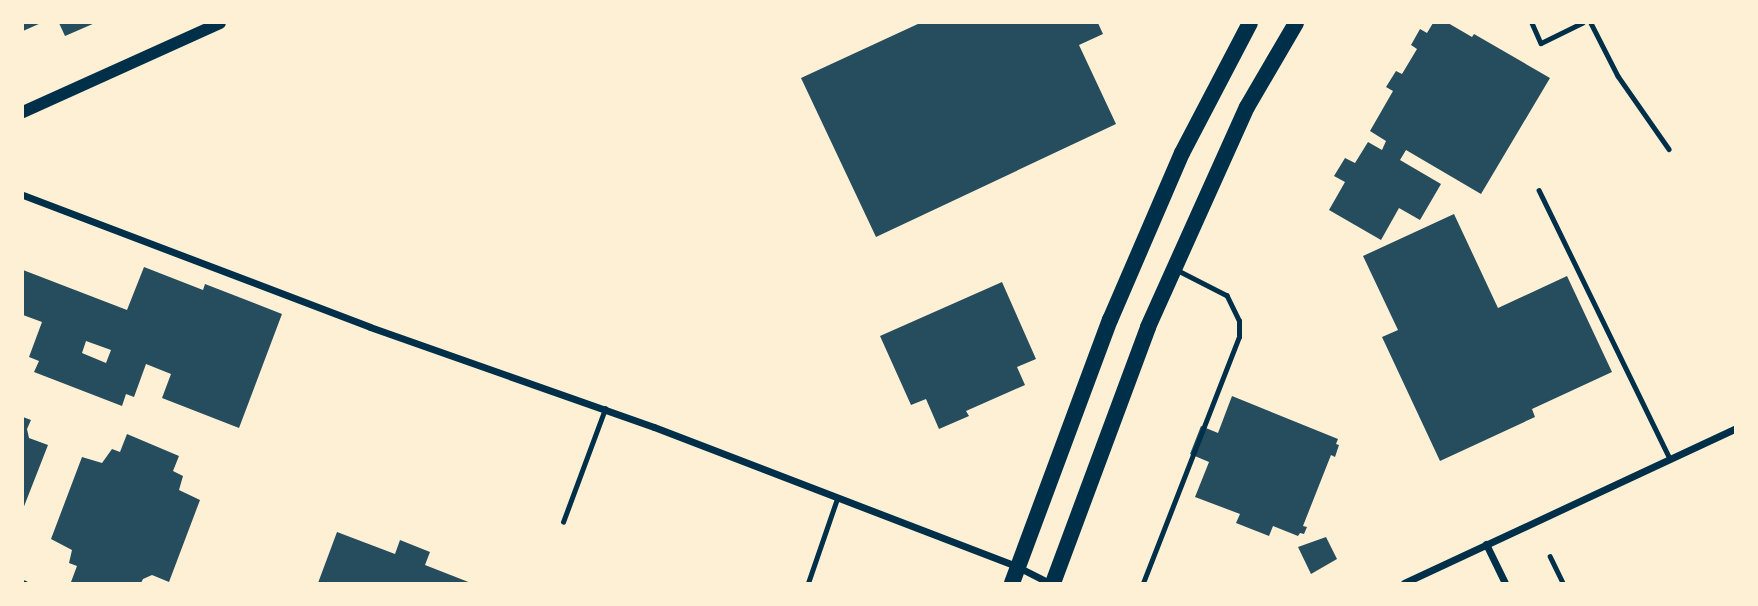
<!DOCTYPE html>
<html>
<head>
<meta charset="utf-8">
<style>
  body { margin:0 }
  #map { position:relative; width:1758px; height:606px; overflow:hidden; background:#fdf0d5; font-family:"Zilla Slab",serif }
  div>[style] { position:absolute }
  .building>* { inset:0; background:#264d5e }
  .path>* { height:3.5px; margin:-1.75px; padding:0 1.75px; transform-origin:1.75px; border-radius:1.75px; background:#003049 }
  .service>* { height:4.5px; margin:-2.25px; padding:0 2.25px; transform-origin:2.25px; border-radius:2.25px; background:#003049 }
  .minor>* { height:7px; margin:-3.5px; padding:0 3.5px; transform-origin:3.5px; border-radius:3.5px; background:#003049 }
  .tertiary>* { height:12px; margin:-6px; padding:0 6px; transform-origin:6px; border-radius:6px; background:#003049 }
  .primary>* { height:16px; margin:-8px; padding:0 8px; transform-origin:8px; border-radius:8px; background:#003049 }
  span { translate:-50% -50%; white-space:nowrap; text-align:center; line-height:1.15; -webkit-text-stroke:5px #fdf0d5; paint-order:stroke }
  .frame { position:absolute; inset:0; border:24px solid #fdf0d5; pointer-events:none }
</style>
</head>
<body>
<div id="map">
  <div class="building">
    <div style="clip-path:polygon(23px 23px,41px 23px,23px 31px)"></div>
    <div style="clip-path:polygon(59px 23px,95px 23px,65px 36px)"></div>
    <div style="clip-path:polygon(920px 23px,1098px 23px,1103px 34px,1079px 45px,1116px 124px,876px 237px,801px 78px)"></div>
    <div style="clip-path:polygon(1433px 23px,1448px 23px,1472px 37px,1474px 34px,1550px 78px,1481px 194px,1406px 150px,1400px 160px,1441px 184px,1420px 220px,1399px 208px,1381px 240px,1329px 210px,1345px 182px,1334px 176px,1345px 158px,1355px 163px,1368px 142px,1382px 150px,1386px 141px,1370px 131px,1393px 91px,1386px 87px,1396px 71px,1402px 74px,1417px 49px,1411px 45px,1420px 29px,1427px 33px)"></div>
    <div style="clip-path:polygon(1454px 214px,1498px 308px,1567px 276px,1612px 372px,1532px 409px,1535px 417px,1440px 461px,1382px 337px,1398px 330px,1363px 256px)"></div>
    <div style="clip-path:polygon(evenodd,144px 267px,203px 290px,205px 284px,282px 314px,239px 428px,162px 398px,171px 374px,146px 364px,134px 397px,126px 394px,122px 406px,34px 372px,39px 361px,29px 357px,42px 322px,23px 315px,23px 270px,127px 310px,144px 267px,86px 341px,111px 350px,106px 363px,82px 353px,86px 341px)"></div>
    <div style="clip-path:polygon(1002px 282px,1036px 359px,1017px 367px,1025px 385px,966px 411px,969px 416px,939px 429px,926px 399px,911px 405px,880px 336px)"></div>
    <div style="clip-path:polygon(1232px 396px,1338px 439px,1336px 444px,1339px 445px,1335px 457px,1331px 455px,1303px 526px,1307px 527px,1304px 534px,1300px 533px,1298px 536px,1273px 526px,1269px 536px,1236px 523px,1240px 514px,1195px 497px,1209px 462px,1190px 454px,1201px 426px,1218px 433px)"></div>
    <div style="clip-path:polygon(23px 417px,31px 420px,27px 429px,29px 438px,48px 445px,23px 509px)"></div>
    <div style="clip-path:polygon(127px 434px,179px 456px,173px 471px,183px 476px,179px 490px,200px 500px,169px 582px,152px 575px,143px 579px,141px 583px,74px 583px,71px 582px,77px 566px,69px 563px,72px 550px,51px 539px,82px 457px,102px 463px,112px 449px,120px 452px)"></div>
    <div style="clip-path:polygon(337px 532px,395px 554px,400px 540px,430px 552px,425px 565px,471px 583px,318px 583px)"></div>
    <div style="clip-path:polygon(1326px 537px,1337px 559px,1311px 574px,1298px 547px)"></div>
  </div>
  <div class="path">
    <div style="left:23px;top:582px;width:3px;rotate:18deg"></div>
  </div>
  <div class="service">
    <div style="left:1532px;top:23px;width:22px;rotate:66deg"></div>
    <div style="left:1541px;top:43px;width:46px;rotate:-26deg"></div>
    <div style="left:1591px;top:23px;width:59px;rotate:63deg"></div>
    <div style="left:1618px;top:76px;width:89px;rotate:55.1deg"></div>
    <div style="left:1539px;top:190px;width:299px;rotate:64deg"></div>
    <div style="left:563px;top:522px;width:121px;rotate:-69.6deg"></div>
    <div style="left:1550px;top:556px;width:30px;rotate:64deg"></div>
    <div style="left:808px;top:583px;width:89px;rotate:-71deg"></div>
    <div style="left:1143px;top:583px;width:264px;rotate:-68.7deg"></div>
    <div style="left:1239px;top:337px;width:16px;rotate:-90deg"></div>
    <div style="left:1239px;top:321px;width:28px;rotate:-116deg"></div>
    <div style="left:1227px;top:296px;width:55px;rotate:-153deg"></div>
  </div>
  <div class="minor">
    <div style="left:23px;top:195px;width:371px;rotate:20.8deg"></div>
    <div style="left:370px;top:327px;width:301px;rotate:19.4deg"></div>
    <div style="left:654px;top:427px;width:390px;rotate:21deg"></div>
    <div style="left:1018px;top:567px;width:35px;rotate:27deg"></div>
    <div style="left:1486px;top:544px;width:43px;rotate:64deg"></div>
    <div style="left:1404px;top:583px;width:365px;rotate:-25deg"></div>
  </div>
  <div class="tertiary">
    <div style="left:23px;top:112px;width:216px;rotate:-24.3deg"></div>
  </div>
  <div class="primary">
    <div style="left:1012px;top:583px;width:281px;rotate:-69.6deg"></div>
    <div style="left:1110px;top:320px;width:182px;rotate:-66.7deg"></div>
    <div style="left:1182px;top:153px;width:147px;rotate:-62.4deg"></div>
    <div style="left:1053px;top:583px;width:273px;rotate:-69.6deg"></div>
    <div style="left:1148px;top:327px;width:241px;rotate:-65.8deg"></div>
    <div style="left:1247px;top:107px;width:97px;rotate:-59.7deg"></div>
  </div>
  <div class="frame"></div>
</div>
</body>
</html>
